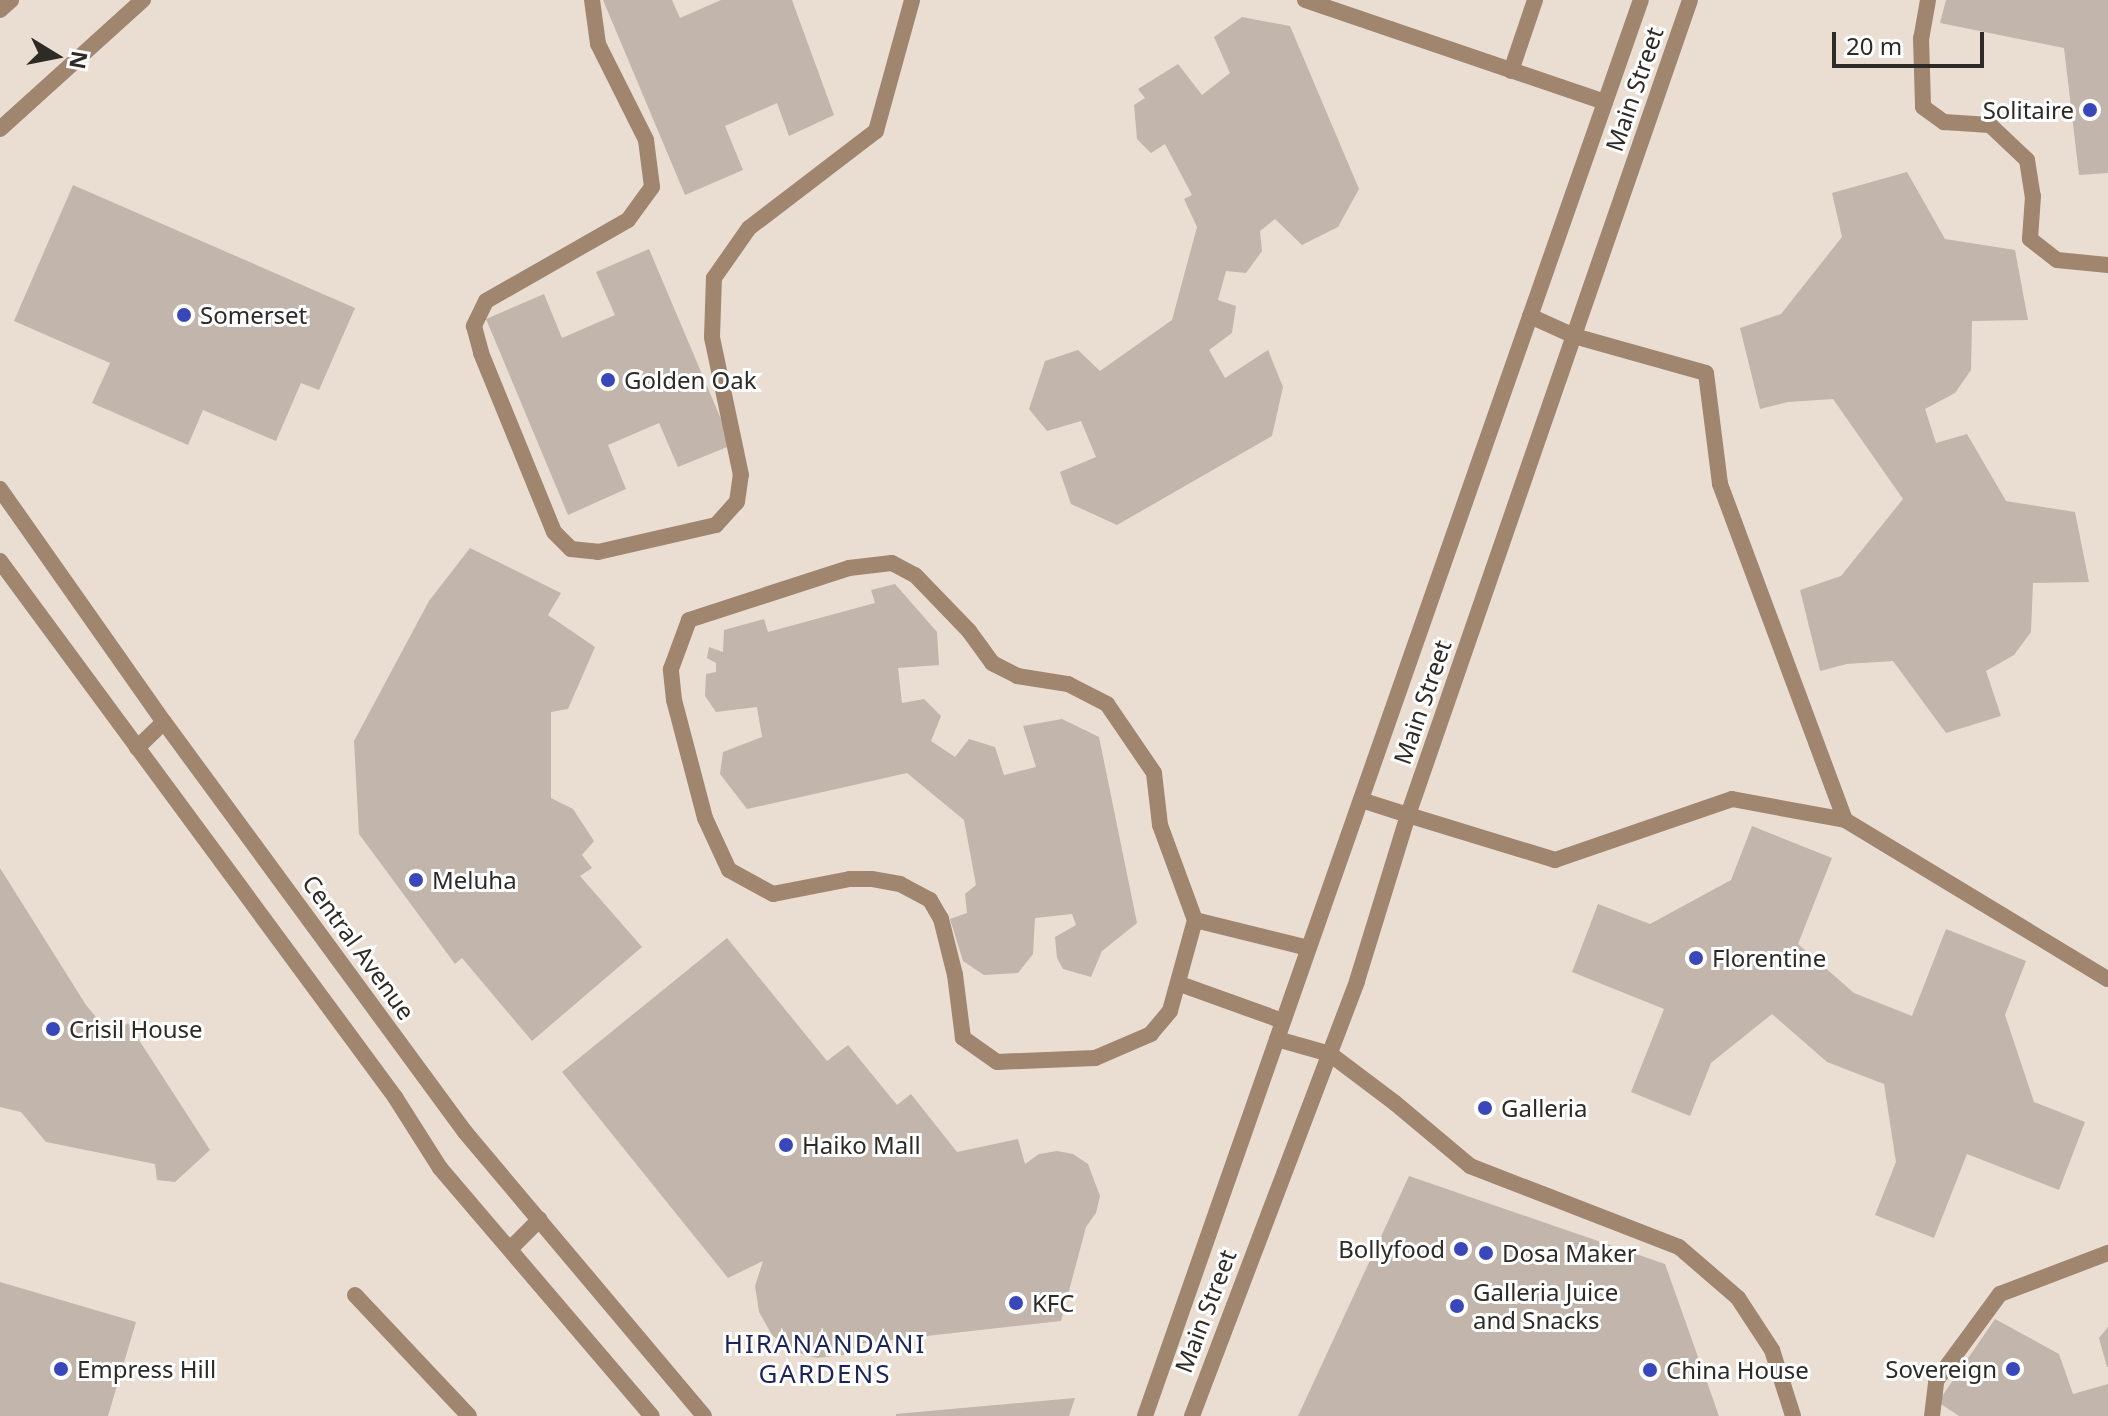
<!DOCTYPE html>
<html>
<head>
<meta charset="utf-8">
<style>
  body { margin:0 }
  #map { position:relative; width:2108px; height:1416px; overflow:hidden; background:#eaded3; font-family:"Noto Sans",sans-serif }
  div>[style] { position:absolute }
  .building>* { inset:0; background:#c2b5ab }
  .service>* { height:16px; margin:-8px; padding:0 8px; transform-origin:8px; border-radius:8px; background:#a0856f }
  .minor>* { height:16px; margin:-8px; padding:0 8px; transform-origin:8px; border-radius:8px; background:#a0856f }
  .tertiary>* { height:16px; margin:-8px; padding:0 8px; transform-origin:8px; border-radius:8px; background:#a0856f }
  .dots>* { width:22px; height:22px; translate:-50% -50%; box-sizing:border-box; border:4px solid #fff; border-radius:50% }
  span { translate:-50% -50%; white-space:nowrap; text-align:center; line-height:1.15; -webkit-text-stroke:6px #fff; paint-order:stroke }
  .street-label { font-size:24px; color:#2e2a26 }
  .poi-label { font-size:24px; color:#2e2a26 }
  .right { translate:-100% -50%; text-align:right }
  .left { translate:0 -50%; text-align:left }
  .neighbourhood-label { font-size:26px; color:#1b235b; letter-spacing:2px }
  .north { position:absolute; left:16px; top:16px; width:80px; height:80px; -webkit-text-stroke:6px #fff; paint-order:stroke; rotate:100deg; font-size:22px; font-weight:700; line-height:32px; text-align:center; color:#2e2a26 }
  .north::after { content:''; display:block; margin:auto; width:28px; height:36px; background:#2e2a26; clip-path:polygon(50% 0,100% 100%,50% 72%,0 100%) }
  .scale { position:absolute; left:1832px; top:32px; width:152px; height:36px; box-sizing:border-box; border:4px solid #2e2a26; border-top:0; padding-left:10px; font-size:24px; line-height:28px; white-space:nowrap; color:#2e2a26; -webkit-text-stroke:6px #fff; paint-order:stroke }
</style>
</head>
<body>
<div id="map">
  <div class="building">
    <div style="clip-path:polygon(603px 0,672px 0,680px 18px,721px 0,792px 0,834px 115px,789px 136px,777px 103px,725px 126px,743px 170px,685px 195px)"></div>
    <div style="clip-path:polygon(1946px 0,2108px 0,2108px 173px,2079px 175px,2064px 48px,1940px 23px)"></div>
    <div style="clip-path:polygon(1242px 17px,1290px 26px,1359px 189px,1338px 227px,1302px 245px,1275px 219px,1260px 231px,1262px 251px,1246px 273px,1226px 271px,1218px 300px,1236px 306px,1232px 333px,1209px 350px,1225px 378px,1268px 350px,1283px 387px,1272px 436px,1117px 525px,1071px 504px,1060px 472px,1096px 457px,1081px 421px,1047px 431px,1029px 409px,1045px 361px,1078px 350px,1100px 371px,1172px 320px,1197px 227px,1184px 199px,1192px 195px,1165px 144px,1151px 153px,1137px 139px,1134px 105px,1145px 98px,1138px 89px,1178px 64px,1202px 95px,1230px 73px,1214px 37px)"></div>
    <div style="clip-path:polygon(1907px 172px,1945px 239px,2015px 250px,2028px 320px,1972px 321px,1971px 370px,1955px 393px,1925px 409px,1936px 443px,1967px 434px,2006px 501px,2075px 512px,2089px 582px,2033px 583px,2031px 632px,2014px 655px,1986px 671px,2001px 716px,1946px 733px,1893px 661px,1847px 664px,1820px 671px,1800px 590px,1841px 576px,1903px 499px,1833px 399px,1788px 402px,1760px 409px,1740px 328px,1781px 314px,1842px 237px,1832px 193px)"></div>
    <div style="clip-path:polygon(73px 185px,355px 308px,319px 390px,301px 383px,276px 441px,203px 410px,188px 445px,92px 403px,110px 363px,14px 321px)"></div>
    <div style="clip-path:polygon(649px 249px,732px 445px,678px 467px,659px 423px,608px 445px,626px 489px,568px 515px,486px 319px,544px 294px,562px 338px,615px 315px,596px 272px)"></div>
    <div style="clip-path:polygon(470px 548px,561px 593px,548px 615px,595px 647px,568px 709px,551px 712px,551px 798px,573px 809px,594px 841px,582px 855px,592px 868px,580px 876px,642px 947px,532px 1041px,462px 958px,455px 964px,359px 834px,354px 741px,429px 601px)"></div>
    <div style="clip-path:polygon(895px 584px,937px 632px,939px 665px,898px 668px,902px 703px,924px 699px,941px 716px,931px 741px,955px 757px,969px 739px,995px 747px,1004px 775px,1036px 767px,1023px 726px,1062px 719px,1099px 737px,1137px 923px,1102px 951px,1091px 977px,1063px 969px,1057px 958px,1055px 937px,1076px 925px,1072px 914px,1035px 918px,1033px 954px,1018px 973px,984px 975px,963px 961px,950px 919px,967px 913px,965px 894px,976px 885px,964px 820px,907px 773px,747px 809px,720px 774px,723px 752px,762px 737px,757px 707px,716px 712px,705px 696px,706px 674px,716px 672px,716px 663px,707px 658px,709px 647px,723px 652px,724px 630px,764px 619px,768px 632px,875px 603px,871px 590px)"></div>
    <div style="clip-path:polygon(1752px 826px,1832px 858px,1798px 944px,1854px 993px,1912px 1016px,1946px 929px,2026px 961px,2005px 1015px,2034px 1102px,2085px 1122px,2059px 1190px,1967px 1154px,1934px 1238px,1875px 1215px,1896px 1162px,1884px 1084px,1827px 1062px,1772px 1014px,1711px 1063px,1690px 1116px,1631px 1092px,1664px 1009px,1572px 972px,1598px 904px,1650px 924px,1731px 880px)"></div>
    <div style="clip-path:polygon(0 868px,86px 1005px,111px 1035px,128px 1023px,210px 1150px,175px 1182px,157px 1180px,155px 1164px,46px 1142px,21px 1112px,0 1107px)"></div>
    <div style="clip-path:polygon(727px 938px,827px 1061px,848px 1045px,897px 1105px,911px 1094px,957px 1152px,1018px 1139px,1025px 1164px,1039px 1154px,1057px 1151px,1073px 1154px,1088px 1164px,1100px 1196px,1096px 1213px,1086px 1227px,1061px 1321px,864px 1343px,843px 1355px,817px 1358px,792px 1351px,772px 1335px,759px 1312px,755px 1286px,763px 1261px,728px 1278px,562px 1072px)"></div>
    <div style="clip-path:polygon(1409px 1176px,1665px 1264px,1719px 1416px,1298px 1416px)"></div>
    <div style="clip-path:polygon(0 1282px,136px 1322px,108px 1416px,0 1416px)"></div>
    <div style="clip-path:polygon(1995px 1319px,2059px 1354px,2073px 1394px,2108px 1384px,2108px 1416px,1959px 1416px,1938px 1402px)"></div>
    <div style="clip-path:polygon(2108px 1327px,2108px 1367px,2107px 1367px,2099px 1338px)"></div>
    <div style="clip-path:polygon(1075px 1398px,1069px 1416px,896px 1416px,896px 1414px)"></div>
  </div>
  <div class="service">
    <div style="left:1574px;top:336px;width:137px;rotate:15.7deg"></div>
    <div style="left:1706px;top:373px;width:112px;rotate:82.8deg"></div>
    <div style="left:1720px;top:484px;width:358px;rotate:69.6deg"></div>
    <div style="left:1408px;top:815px;width:154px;rotate:17deg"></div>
    <div style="left:1555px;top:860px;width:187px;rotate:-19deg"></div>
    <div style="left:1732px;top:799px;width:115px;rotate:10.5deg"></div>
    <div style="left:1845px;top:820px;width:307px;rotate:31.2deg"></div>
    <div style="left:1277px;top:1039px;width:55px;rotate:15.8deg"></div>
    <div style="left:1330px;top:1054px;width:81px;rotate:37deg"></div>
    <div style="left:1395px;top:1103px;width:98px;rotate:40deg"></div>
    <div style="left:1470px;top:1166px;width:224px;rotate:21.2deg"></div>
    <div style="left:1679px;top:1247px;width:78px;rotate:40.8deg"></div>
    <div style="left:1738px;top:1298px;width:62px;rotate:56.8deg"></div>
    <div style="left:1772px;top:1350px;width:69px;rotate:72.3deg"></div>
    <div style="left:355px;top:1295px;width:166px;rotate:46.7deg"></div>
    <div style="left:1932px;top:1416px;width:35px;rotate:-83deg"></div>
    <div style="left:1936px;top:1381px;width:108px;rotate:-53.7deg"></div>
    <div style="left:2000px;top:1294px;width:116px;rotate:-20.8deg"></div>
  </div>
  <div class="minor">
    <div style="left:592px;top:0;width:44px;rotate:82.2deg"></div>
    <div style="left:598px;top:44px;width:107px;rotate:63.4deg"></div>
    <div style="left:646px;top:140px;width:47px;rotate:82.7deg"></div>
    <div style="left:652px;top:187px;width:41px;rotate:126deg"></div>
    <div style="left:628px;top:220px;width:163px;rotate:150.3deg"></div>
    <div style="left:486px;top:301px;width:28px;rotate:116deg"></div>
    <div style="left:474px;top:326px;width:28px;rotate:75deg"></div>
    <div style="left:481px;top:353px;width:193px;rotate:67.8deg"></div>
    <div style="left:554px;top:532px;width:24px;rotate:45deg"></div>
    <div style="left:571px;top:549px;width:27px;rotate:6deg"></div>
    <div style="left:598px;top:552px;width:121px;rotate:-12.9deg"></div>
    <div style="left:716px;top:525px;width:31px;rotate:-48deg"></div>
    <div style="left:737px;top:502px;width:27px;rotate:-82deg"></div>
    <div style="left:741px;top:475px;width:141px;rotate:-101.9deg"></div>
    <div style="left:712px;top:337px;width:59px;rotate:-88.1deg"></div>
    <div style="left:714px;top:278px;width:61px;rotate:-55deg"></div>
    <div style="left:749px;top:228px;width:160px;rotate:-37.4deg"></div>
    <div style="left:876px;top:131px;width:136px;rotate:-74.6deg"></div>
    <div style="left:1305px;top:0;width:317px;rotate:18.8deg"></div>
    <div style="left:1928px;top:0;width:39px;rotate:100deg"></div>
    <div style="left:1921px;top:38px;width:69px;rotate:88.3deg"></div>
    <div style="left:1923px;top:107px;width:26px;rotate:36deg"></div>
    <div style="left:1944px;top:122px;width:46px;rotate:3.7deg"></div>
    <div style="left:1990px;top:125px;width:51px;rotate:43.4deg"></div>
    <div style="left:2027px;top:160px;width:36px;rotate:81deg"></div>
    <div style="left:2033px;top:196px;width:43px;rotate:94deg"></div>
    <div style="left:2030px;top:239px;width:34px;rotate:38deg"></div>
    <div style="left:2057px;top:260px;width:51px;rotate:5.6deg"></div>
    <div style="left:1511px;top:71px;width:75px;rotate:-71.3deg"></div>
    <div style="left:1530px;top:316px;width:48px;rotate:24.4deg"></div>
    <div style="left:892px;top:563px;width:26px;rotate:28deg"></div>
    <div style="left:915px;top:575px;width:78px;rotate:46deg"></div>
    <div style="left:969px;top:631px;width:39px;rotate:54deg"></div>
    <div style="left:992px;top:663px;width:28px;rotate:27deg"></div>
    <div style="left:1017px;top:676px;width:52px;rotate:8.9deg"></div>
    <div style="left:1068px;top:684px;width:44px;rotate:27.1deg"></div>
    <div style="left:1107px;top:704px;width:83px;rotate:55.7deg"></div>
    <div style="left:1154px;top:773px;width:52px;rotate:83.4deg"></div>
    <div style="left:1160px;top:825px;width:101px;rotate:69.8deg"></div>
    <div style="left:1195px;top:920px;width:94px;rotate:105.4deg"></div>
    <div style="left:1170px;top:1011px;width:30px;rotate:130deg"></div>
    <div style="left:1151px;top:1034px;width:61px;rotate:156.8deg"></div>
    <div style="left:1095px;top:1058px;width:98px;rotate:177.7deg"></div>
    <div style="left:997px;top:1062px;width:42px;rotate:-144.8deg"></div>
    <div style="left:963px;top:1038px;width:64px;rotate:-97.2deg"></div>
    <div style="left:955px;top:975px;width:58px;rotate:-104deg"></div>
    <div style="left:941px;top:919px;width:22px;rotate:-120deg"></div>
    <div style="left:930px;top:900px;width:34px;rotate:-152deg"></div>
    <div style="left:900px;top:884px;width:29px;rotate:-170deg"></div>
    <div style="left:871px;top:879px;width:21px;rotate:180deg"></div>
    <div style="left:850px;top:879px;width:78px;rotate:169deg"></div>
    <div style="left:773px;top:894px;width:50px;rotate:-151.4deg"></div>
    <div style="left:729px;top:870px;width:57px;rotate:-114.8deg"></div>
    <div style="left:705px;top:818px;width:122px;rotate:-104.7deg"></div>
    <div style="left:674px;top:700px;width:31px;rotate:-96deg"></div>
    <div style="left:671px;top:669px;width:52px;rotate:-69.8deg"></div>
    <div style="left:689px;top:620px;width:168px;rotate:-18deg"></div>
    <div style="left:849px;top:568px;width:43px;rotate:-6.6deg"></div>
    <div style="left:1361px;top:800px;width:49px;rotate:17.7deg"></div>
    <div style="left:1195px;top:920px;width:116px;rotate:13.9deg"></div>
    <div style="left:1180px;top:984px;width:109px;rotate:19.8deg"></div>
  </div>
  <div class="tertiary">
    <div style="left:0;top:10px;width:15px;rotate:-42deg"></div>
    <div style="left:0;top:129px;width:193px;rotate:-42.1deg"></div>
    <div style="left:0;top:489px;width:285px;rotate:54.9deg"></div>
    <div style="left:164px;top:722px;width:509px;rotate:53.72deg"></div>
    <div style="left:465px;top:1132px;width:371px;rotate:49.9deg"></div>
    <div style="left:0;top:561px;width:666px;rotate:53.61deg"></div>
    <div style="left:395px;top:1097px;width:84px;rotate:57.6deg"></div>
    <div style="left:440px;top:1168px;width:326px;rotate:49.5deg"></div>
    <div style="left:137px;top:748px;width:37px;rotate:-44deg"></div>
    <div style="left:510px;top:1249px;width:42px;rotate:-45deg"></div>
    <div style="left:1145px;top:1416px;width:1500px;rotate:-70.7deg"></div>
    <div style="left:1192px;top:1416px;width:465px;rotate:-69.2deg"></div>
    <div style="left:1357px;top:981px;width:174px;rotate:-72.9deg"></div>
    <div style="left:1408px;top:815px;width:862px;rotate:-70.91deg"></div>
  </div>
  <div class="dots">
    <div style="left:2090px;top:110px;background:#3a47ba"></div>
    <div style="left:184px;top:315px;background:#3a47ba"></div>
    <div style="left:608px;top:380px;background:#3a47ba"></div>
    <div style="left:416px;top:880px;background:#3a47ba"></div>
    <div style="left:1696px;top:958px;background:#3a47ba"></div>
    <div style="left:53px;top:1029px;background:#3a47ba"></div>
    <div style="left:1485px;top:1108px;background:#3a47ba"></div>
    <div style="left:786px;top:1145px;background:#3a47ba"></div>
    <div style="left:1461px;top:1249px;background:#3a47ba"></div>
    <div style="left:1486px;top:1253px;background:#3a47ba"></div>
    <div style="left:1016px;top:1303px;background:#3a47ba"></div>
    <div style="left:1457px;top:1306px;background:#3a47ba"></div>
    <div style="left:61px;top:1369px;background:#3a47ba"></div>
    <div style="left:2013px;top:1369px;background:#3a47ba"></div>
    <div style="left:1650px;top:1370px;background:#3a47ba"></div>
  </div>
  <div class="street-label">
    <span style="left:1634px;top:89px;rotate:-71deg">Main Street</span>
    <span style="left:1422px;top:702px;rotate:-71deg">Main Street</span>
    <span style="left:359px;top:947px;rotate:54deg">Central Avenue</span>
    <span style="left:1205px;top:1311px;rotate:-69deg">Main Street</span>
  </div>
  <div class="poi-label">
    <span class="right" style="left:2074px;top:110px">Solitaire</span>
    <span class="left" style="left:200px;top:315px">Somerset</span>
    <span class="left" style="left:624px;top:380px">Golden Oak</span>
    <span class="left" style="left:432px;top:880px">Meluha</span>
    <span class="left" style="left:1712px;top:958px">Florentine</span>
    <span class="left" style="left:69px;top:1029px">Crisil House</span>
    <span class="left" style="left:1501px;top:1108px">Galleria</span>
    <span class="left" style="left:802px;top:1145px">Haiko Mall</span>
    <span class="right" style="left:1445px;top:1249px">Bollyfood</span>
    <span class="left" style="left:1502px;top:1253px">Dosa Maker</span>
    <span class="left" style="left:1473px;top:1306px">Galleria Juice<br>and Snacks</span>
    <span class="left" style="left:1032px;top:1303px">KFC</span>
    <span class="left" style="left:77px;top:1369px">Empress Hill</span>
    <span class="right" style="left:1997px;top:1369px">Sovereign</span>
    <span class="left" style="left:1666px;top:1370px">China House</span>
  </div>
  <div class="neighbourhood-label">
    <span style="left:825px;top:1359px">HIRANANDANI<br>GARDENS</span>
  </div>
  <div class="north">N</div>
  <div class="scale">20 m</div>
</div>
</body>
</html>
